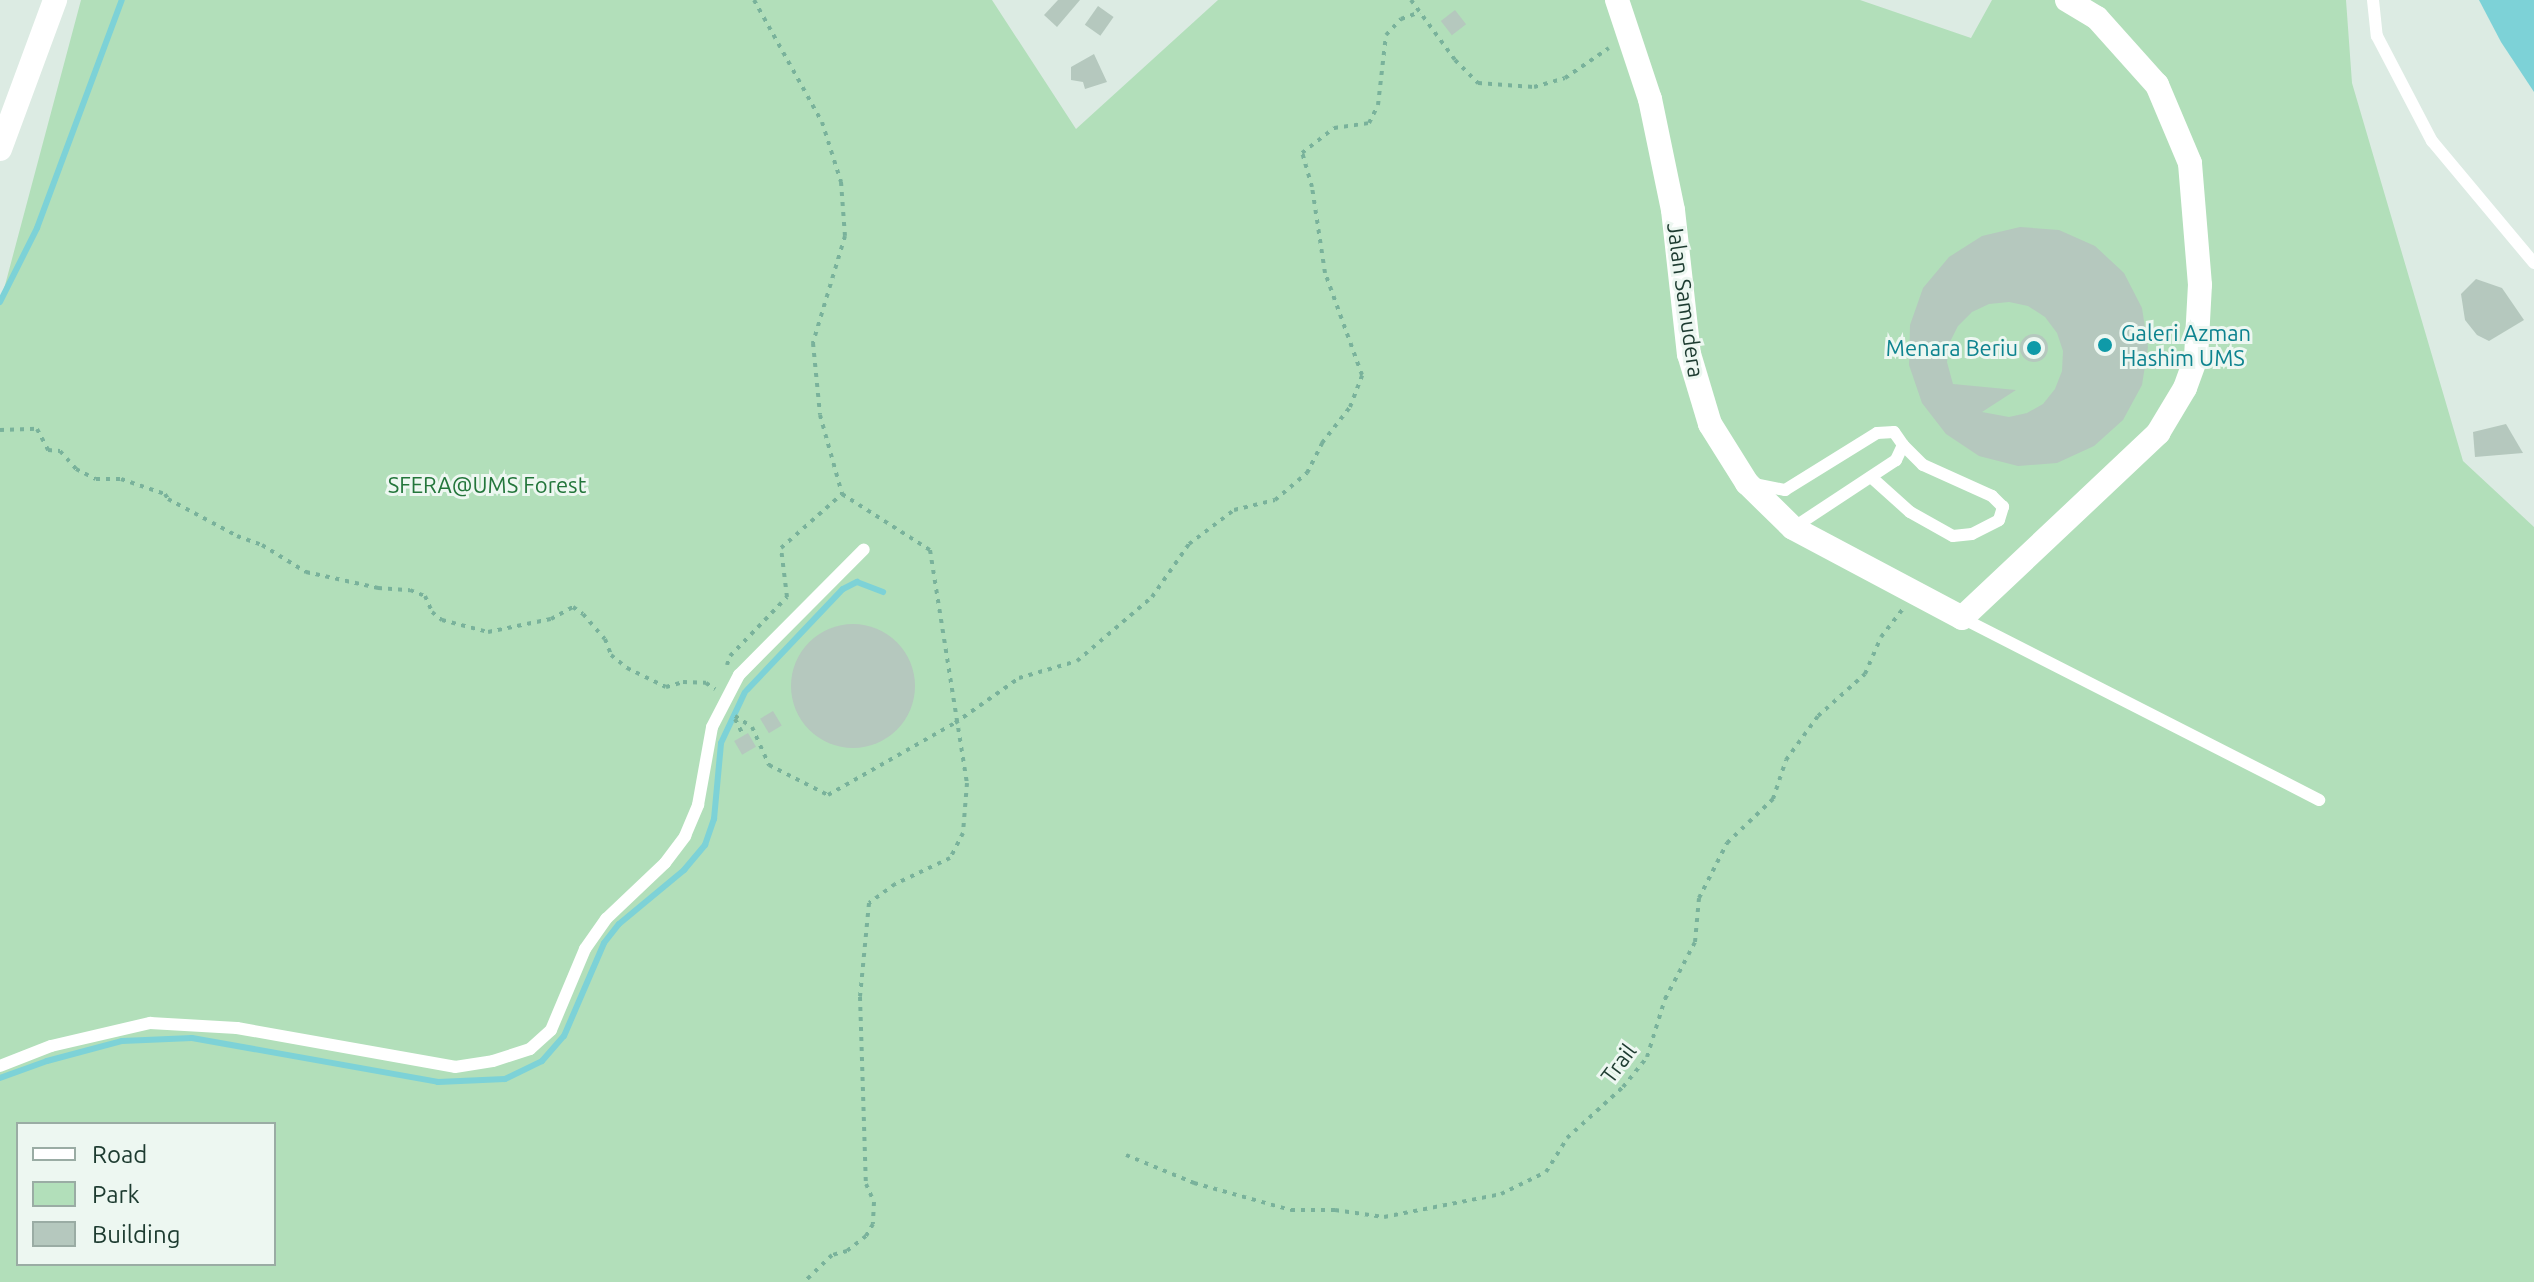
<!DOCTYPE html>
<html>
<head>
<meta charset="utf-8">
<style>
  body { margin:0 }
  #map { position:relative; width:2534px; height:1282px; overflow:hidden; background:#dcebe3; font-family:Ubuntu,sans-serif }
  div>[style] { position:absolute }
  .green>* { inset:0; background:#b2dfba }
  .water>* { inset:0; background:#7dd2d7 }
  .stream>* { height:6px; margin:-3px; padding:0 3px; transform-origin:3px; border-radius:3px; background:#7dd2d7 }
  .building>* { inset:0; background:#b5c8be; transform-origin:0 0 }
  .round { border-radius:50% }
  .path>* { height:4px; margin-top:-2px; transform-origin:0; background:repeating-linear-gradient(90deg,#79b29b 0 4px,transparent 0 10px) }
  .lane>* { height:12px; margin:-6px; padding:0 6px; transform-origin:6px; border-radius:6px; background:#fff }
  .street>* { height:24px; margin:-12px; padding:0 12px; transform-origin:12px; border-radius:12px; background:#fff }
  .dots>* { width:22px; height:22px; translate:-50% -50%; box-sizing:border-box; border:4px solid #edf7f1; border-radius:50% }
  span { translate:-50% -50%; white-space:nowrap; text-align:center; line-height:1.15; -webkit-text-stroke:6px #edf7f1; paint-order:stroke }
  .street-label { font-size:22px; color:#1d3b30 }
  .culture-label { font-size:22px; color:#0d838f }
  .left { translate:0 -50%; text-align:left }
  .right { translate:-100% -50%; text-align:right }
  .park-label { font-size:22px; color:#23763b }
  .legend { position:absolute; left:16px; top:1122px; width:260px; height:144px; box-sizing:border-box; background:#edf7f1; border:2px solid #9aaca4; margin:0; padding:10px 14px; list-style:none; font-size:24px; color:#1d3b30 }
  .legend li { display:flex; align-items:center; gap:16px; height:40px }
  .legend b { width:40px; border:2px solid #9aaca4 }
</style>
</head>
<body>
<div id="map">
  <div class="green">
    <div style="clip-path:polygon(evenodd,81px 0,992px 0,1076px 129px,1218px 0,1860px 0,1971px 38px,1992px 0,2346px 0,2352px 83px,2463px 461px,2534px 527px,2534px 1282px,0 1282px,0 304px,81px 0,18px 1124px,274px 1124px,274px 1264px,18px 1264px,18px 1124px)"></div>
  </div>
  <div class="water">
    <div style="clip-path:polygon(2479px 0,2534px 0,2534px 92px,2501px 42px)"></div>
  </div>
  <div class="stream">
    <div style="left:0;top:302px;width:83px;rotate:-63.4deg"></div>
    <div style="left:37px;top:228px;width:243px;rotate:-69.6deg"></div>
    <div style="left:747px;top:690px;width:139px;rotate:-46.5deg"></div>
    <div style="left:843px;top:589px;width:16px;rotate:-27deg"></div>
    <div style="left:857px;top:582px;width:28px;rotate:21deg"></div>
    <div style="left:0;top:1078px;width:50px;rotate:-19.9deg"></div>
    <div style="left:47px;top:1061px;width:78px;rotate:-14.9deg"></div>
    <div style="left:122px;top:1041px;width:70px;rotate:-2.5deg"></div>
    <div style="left:192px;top:1038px;width:250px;rotate:10.1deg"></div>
    <div style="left:438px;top:1082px;width:67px;rotate:-2.6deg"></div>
    <div style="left:505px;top:1079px;width:41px;rotate:-25.9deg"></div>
    <div style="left:542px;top:1061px;width:33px;rotate:-49deg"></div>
    <div style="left:564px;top:1036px;width:101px;rotate:-66.7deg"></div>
    <div style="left:604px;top:943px;width:24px;rotate:-52deg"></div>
    <div style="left:619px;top:924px;width:85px;rotate:-39.7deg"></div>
    <div style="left:684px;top:870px;width:33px;rotate:-50deg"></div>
    <div style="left:705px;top:845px;width:28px;rotate:-71deg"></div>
    <div style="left:714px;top:819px;width:76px;rotate:-84.7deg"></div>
    <div style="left:721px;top:743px;width:56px;rotate:-64.8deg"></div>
  </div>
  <div class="building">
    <div style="clip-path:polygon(1058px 0,1080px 0,1057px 27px,1044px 15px)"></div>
    <div style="left:1098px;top:6px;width:19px;height:23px;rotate:35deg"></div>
    <div style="left:1455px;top:10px;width:18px;height:18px;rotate:52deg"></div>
    <div style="clip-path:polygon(1094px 54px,1107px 82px,1085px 89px,1083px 82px,1071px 80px,1071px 67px)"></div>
    <div style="clip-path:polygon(evenodd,2020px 227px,2059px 230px,2095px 246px,2124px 273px,2142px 308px,2148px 347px,2142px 385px,2123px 420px,2094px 446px,2057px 463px,2018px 466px,1979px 456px,1946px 434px,1922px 403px,1909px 365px,1910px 325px,1923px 288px,1949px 257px,1982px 236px,2020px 227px,2009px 302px,2028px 306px,2045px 317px,2057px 333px,2063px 351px,2062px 371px,2055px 389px,2043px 404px,2027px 413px,2009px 417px,1982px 412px,2016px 390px,1953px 384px,1947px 362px,1949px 344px,1958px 326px,1972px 312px,1989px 304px,2009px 302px)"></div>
    <div style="clip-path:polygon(2476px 279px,2502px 288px,2524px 320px,2489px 341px,2477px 335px,2465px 320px,2461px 294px)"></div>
    <div class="round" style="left:2020px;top:334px;width:28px;height:28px"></div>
    <div style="clip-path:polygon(2506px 424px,2523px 453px,2475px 457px,2473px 432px)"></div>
    <div class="round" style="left:791px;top:624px;width:124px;height:124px"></div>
    <div style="left:773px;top:711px;width:17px;height:15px;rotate:59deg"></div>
    <div style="left:748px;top:733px;width:16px;height:16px;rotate:60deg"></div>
  </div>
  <div class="path">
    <div style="left:754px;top:0;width:140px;rotate:60.9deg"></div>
    <div style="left:822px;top:122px;width:63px;rotate:72.4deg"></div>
    <div style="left:841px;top:182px;width:54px;rotate:85.8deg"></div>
    <div style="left:845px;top:236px;width:112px;rotate:106.7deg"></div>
    <div style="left:813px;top:343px;width:72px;rotate:84.4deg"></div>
    <div style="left:820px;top:415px;width:82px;rotate:74.4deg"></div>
    <div style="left:842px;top:494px;width:104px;rotate:32.5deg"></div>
    <div style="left:930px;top:550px;width:236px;rotate:81deg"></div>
    <div style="left:967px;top:783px;width:50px;rotate:94.6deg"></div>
    <div style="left:963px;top:833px;width:28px;rotate:117deg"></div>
    <div style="left:950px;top:858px;width:61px;rotate:154.7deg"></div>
    <div style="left:895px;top:884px;width:32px;rotate:144deg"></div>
    <div style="left:869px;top:903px;width:94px;rotate:95.5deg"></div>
    <div style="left:860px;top:997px;width:187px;rotate:88.2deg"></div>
    <div style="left:866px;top:1184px;width:20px;rotate:66deg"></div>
    <div style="left:874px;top:1202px;width:22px;rotate:93deg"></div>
    <div style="left:873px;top:1224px;width:14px;rotate:120deg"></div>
    <div style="left:866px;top:1236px;width:24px;rotate:142deg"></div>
    <div style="left:847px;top:1251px;width:16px;rotate:165deg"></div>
    <div style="left:832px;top:1255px;width:39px;rotate:136deg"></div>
    <div style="left:1411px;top:0;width:74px;rotate:53.7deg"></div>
    <div style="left:1455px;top:60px;width:33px;rotate:45deg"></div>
    <div style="left:1478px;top:83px;width:56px;rotate:4.1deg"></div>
    <div style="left:1534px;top:87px;width:32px;rotate:-16deg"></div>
    <div style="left:1565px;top:78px;width:53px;rotate:-34.3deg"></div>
    <div style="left:0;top:430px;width:37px;rotate:-2deg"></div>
    <div style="left:37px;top:429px;width:24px;rotate:62deg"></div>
    <div style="left:48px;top:450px;width:12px;rotate:5deg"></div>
    <div style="left:60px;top:451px;width:24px;rotate:48deg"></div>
    <div style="left:76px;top:469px;width:22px;rotate:27deg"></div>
    <div style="left:96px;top:479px;width:25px"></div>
    <div style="left:121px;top:479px;width:46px;rotate:18.8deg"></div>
    <div style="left:165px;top:494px;width:6px;rotate:59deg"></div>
    <div style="left:168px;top:499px;width:78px;rotate:28.2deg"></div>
    <div style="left:237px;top:536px;width:27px;rotate:20deg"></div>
    <div style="left:262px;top:545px;width:52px;rotate:31.5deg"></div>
    <div style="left:306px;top:572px;width:74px;rotate:12.5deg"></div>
    <div style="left:378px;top:588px;width:32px;rotate:4deg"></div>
    <div style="left:410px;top:590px;width:16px;rotate:22deg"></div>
    <div style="left:425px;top:596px;width:17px;rotate:66deg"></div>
    <div style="left:432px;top:612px;width:13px;rotate:39deg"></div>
    <div style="left:442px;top:620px;width:48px;rotate:14.6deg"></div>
    <div style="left:488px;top:632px;width:64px;rotate:-11.7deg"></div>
    <div style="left:551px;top:619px;width:25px;rotate:-29deg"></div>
    <div style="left:573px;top:607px;width:12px;rotate:35deg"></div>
    <div style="left:583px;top:614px;width:33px;rotate:49deg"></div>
    <div style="left:605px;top:639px;width:17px;rotate:69deg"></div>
    <div style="left:611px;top:655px;width:21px;rotate:39deg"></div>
    <div style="left:627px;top:668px;width:43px;rotate:26deg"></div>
    <div style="left:666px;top:687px;width:18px;rotate:-16deg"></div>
    <div style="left:683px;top:682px;width:23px;rotate:2deg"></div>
    <div style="left:706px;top:683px;width:11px;rotate:34deg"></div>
    <div style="left:727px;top:665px;width:9px;rotate:-72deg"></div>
    <div style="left:730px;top:656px;width:82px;rotate:-46deg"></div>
    <div style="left:787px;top:597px;width:49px;rotate:-97deg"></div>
    <div style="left:781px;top:548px;width:81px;rotate:-41.5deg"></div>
    <div style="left:735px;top:716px;width:20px;rotate:33deg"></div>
    <div style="left:752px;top:727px;width:42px;rotate:65.9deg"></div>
    <div style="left:769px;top:765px;width:66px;rotate:27deg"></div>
    <div style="left:828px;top:795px;width:146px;rotate:-29.6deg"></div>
    <div style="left:955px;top:723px;width:78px;rotate:-35.1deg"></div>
    <div style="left:1019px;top:678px;width:60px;rotate:-16.3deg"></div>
    <div style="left:1077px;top:661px;width:99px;rotate:-40.5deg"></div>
    <div style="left:1152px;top:597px;width:65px;rotate:-55.1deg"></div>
    <div style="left:1189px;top:544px;width:56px;rotate:-37.1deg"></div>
    <div style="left:1234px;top:510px;width:42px;rotate:-13.7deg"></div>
    <div style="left:1275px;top:500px;width:42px;rotate:-40.2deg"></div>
    <div style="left:1307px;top:473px;width:34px;rotate:-63deg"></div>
    <div style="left:1322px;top:443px;width:46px;rotate:-52.1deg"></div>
    <div style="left:1350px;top:407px;width:34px;rotate:-69deg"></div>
    <div style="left:1362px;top:375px;width:109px;rotate:-109.9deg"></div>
    <div style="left:1325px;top:273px;width:87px;rotate:-98.6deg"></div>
    <div style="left:1312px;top:187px;width:35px;rotate:-106deg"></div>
    <div style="left:1302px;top:153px;width:41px;rotate:-38deg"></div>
    <div style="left:1334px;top:128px;width:35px;rotate:-8deg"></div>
    <div style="left:1369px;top:123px;width:20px;rotate:-63deg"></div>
    <div style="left:1378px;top:105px;width:70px;rotate:-83.5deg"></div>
    <div style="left:1386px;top:35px;width:22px;rotate:-47deg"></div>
    <div style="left:1401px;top:19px;width:20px;rotate:-20deg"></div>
    <div style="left:735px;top:719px;width:16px;rotate:63deg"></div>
    <div style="left:1126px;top:1155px;width:74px;rotate:22.4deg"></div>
    <div style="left:1194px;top:1183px;width:101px;rotate:15.6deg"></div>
    <div style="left:1291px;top:1210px;width:44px"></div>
    <div style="left:1335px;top:1210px;width:49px;rotate:8.1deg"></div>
    <div style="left:1384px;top:1217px;width:119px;rotate:-11.1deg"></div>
    <div style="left:1501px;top:1194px;width:50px;rotate:-26.1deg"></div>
    <div style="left:1546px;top:1172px;width:40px;rotate:-58deg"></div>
    <div style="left:1567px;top:1138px;width:76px;rotate:-42.3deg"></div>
    <div style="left:1623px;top:1087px;width:38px;rotate:-51deg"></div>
    <div style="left:1647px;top:1057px;width:61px;rotate:-72.8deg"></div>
    <div style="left:1665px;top:999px;width:64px;rotate:-62.2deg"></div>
    <div style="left:1695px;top:942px;width:44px;rotate:-84.8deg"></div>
    <div style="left:1699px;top:898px;width:62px;rotate:-63deg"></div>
    <div style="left:1727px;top:843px;width:64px;rotate:-43.7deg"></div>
    <div style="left:1773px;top:799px;width:41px;rotate:-71.6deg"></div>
    <div style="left:1786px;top:760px;width:54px;rotate:-54deg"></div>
    <div style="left:1818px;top:716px;width:63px;rotate:-41.8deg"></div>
    <div style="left:1865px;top:674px;width:40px;rotate:-66.6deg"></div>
    <div style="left:1881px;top:637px;width:37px;rotate:-52deg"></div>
  </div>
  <div class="lane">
    <div style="left:2373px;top:0;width:36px;rotate:84deg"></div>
    <div style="left:2377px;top:36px;width:119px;rotate:62.4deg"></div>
    <div style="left:2432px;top:141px;width:159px;rotate:50.1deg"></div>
    <div style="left:1871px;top:477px;width:52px;rotate:41.9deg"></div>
    <div style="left:1910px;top:512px;width:49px;rotate:29.2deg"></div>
    <div style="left:1953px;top:536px;width:19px;rotate:-6deg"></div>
    <div style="left:1972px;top:534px;width:30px;rotate:-27deg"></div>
    <div style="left:1999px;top:520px;width:14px;rotate:-73deg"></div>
    <div style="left:2003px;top:507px;width:16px;rotate:-135deg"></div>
    <div style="left:1992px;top:496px;width:76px;rotate:-155.8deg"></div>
    <div style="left:1923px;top:465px;width:28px;rotate:-135deg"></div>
    <div style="left:1754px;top:484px;width:32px;rotate:11deg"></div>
    <div style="left:1785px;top:490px;width:108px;rotate:-31.8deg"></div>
    <div style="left:1877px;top:433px;width:17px;rotate:-3deg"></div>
    <div style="left:1894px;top:432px;width:16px;rotate:55deg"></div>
    <div style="left:1903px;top:445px;width:17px;rotate:115deg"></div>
    <div style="left:1896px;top:460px;width:123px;rotate:146.6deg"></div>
    <div style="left:1962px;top:618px;width:401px;rotate:27deg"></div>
    <div style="left:0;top:1066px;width:55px;rotate:-21.4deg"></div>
    <div style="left:51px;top:1046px;width:102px;rotate:-13.1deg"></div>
    <div style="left:150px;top:1023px;width:87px;rotate:3.3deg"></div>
    <div style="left:237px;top:1028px;width:221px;rotate:10.1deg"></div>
    <div style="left:455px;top:1067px;width:38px;rotate:-9deg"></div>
    <div style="left:493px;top:1061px;width:39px;rotate:-18deg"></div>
    <div style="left:530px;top:1049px;width:28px;rotate:-42deg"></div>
    <div style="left:551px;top:1030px;width:88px;rotate:-67.2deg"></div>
    <div style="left:585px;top:949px;width:37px;rotate:-55deg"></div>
    <div style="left:606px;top:919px;width:81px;rotate:-43.5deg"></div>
    <div style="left:665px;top:863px;width:34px;rotate:-53deg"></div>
    <div style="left:685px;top:836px;width:34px;rotate:-67deg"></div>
    <div style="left:698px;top:805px;width:79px;rotate:-79.8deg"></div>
    <div style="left:712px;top:727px;width:59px;rotate:-62.6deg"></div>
    <div style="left:739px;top:675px;width:177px;rotate:-45.2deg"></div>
  </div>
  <div class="street">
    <div style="left:1617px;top:0;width:104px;rotate:71.6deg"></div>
    <div style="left:1650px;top:99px;width:113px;rotate:78.3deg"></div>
    <div style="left:1673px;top:210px;width:145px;rotate:83.7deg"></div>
    <div style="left:1689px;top:354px;width:73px;rotate:73.3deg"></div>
    <div style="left:1710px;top:424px;width:70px;rotate:57.9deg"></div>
    <div style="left:1747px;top:483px;width:64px;rotate:44.4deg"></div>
    <div style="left:1793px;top:528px;width:191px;rotate:28deg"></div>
    <div style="left:1962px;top:618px;width:270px;rotate:-43.3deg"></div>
    <div style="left:2158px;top:433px;width:52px;rotate:-59deg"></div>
    <div style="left:2185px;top:388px;width:32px;rotate:-70deg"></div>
    <div style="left:2196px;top:358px;width:73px;rotate:-86.9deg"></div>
    <div style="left:2200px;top:285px;width:122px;rotate:-94.7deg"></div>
    <div style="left:2190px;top:163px;width:85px;rotate:-112.9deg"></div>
    <div style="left:2157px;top:85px;width:90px;rotate:-131.8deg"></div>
    <div style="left:2097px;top:18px;width:35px;rotate:-149deg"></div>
    <div style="left:0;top:149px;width:159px;rotate:-69.7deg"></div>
  </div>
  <div class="dots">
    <div style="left:2105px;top:345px;background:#0f9aa8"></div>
    <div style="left:2034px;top:348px;background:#0f9aa8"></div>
  </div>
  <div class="street-label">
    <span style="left:1686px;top:300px;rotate:82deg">Jalan Samudera</span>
    <span style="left:1618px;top:1063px;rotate:-53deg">Trail</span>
  </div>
  <div class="culture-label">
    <span class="left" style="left:2121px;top:345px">Galeri Azman<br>Hashim UMS</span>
    <span class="right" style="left:2018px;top:348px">Menara Beriu</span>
  </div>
  <div class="park-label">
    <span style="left:487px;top:485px">SFERA@UMS Forest</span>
  </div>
  <ul class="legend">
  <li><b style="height:10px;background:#fff"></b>Road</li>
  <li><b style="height:22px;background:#b2dfba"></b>Park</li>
  <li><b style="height:22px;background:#b5c8be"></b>Building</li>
  </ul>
</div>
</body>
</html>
